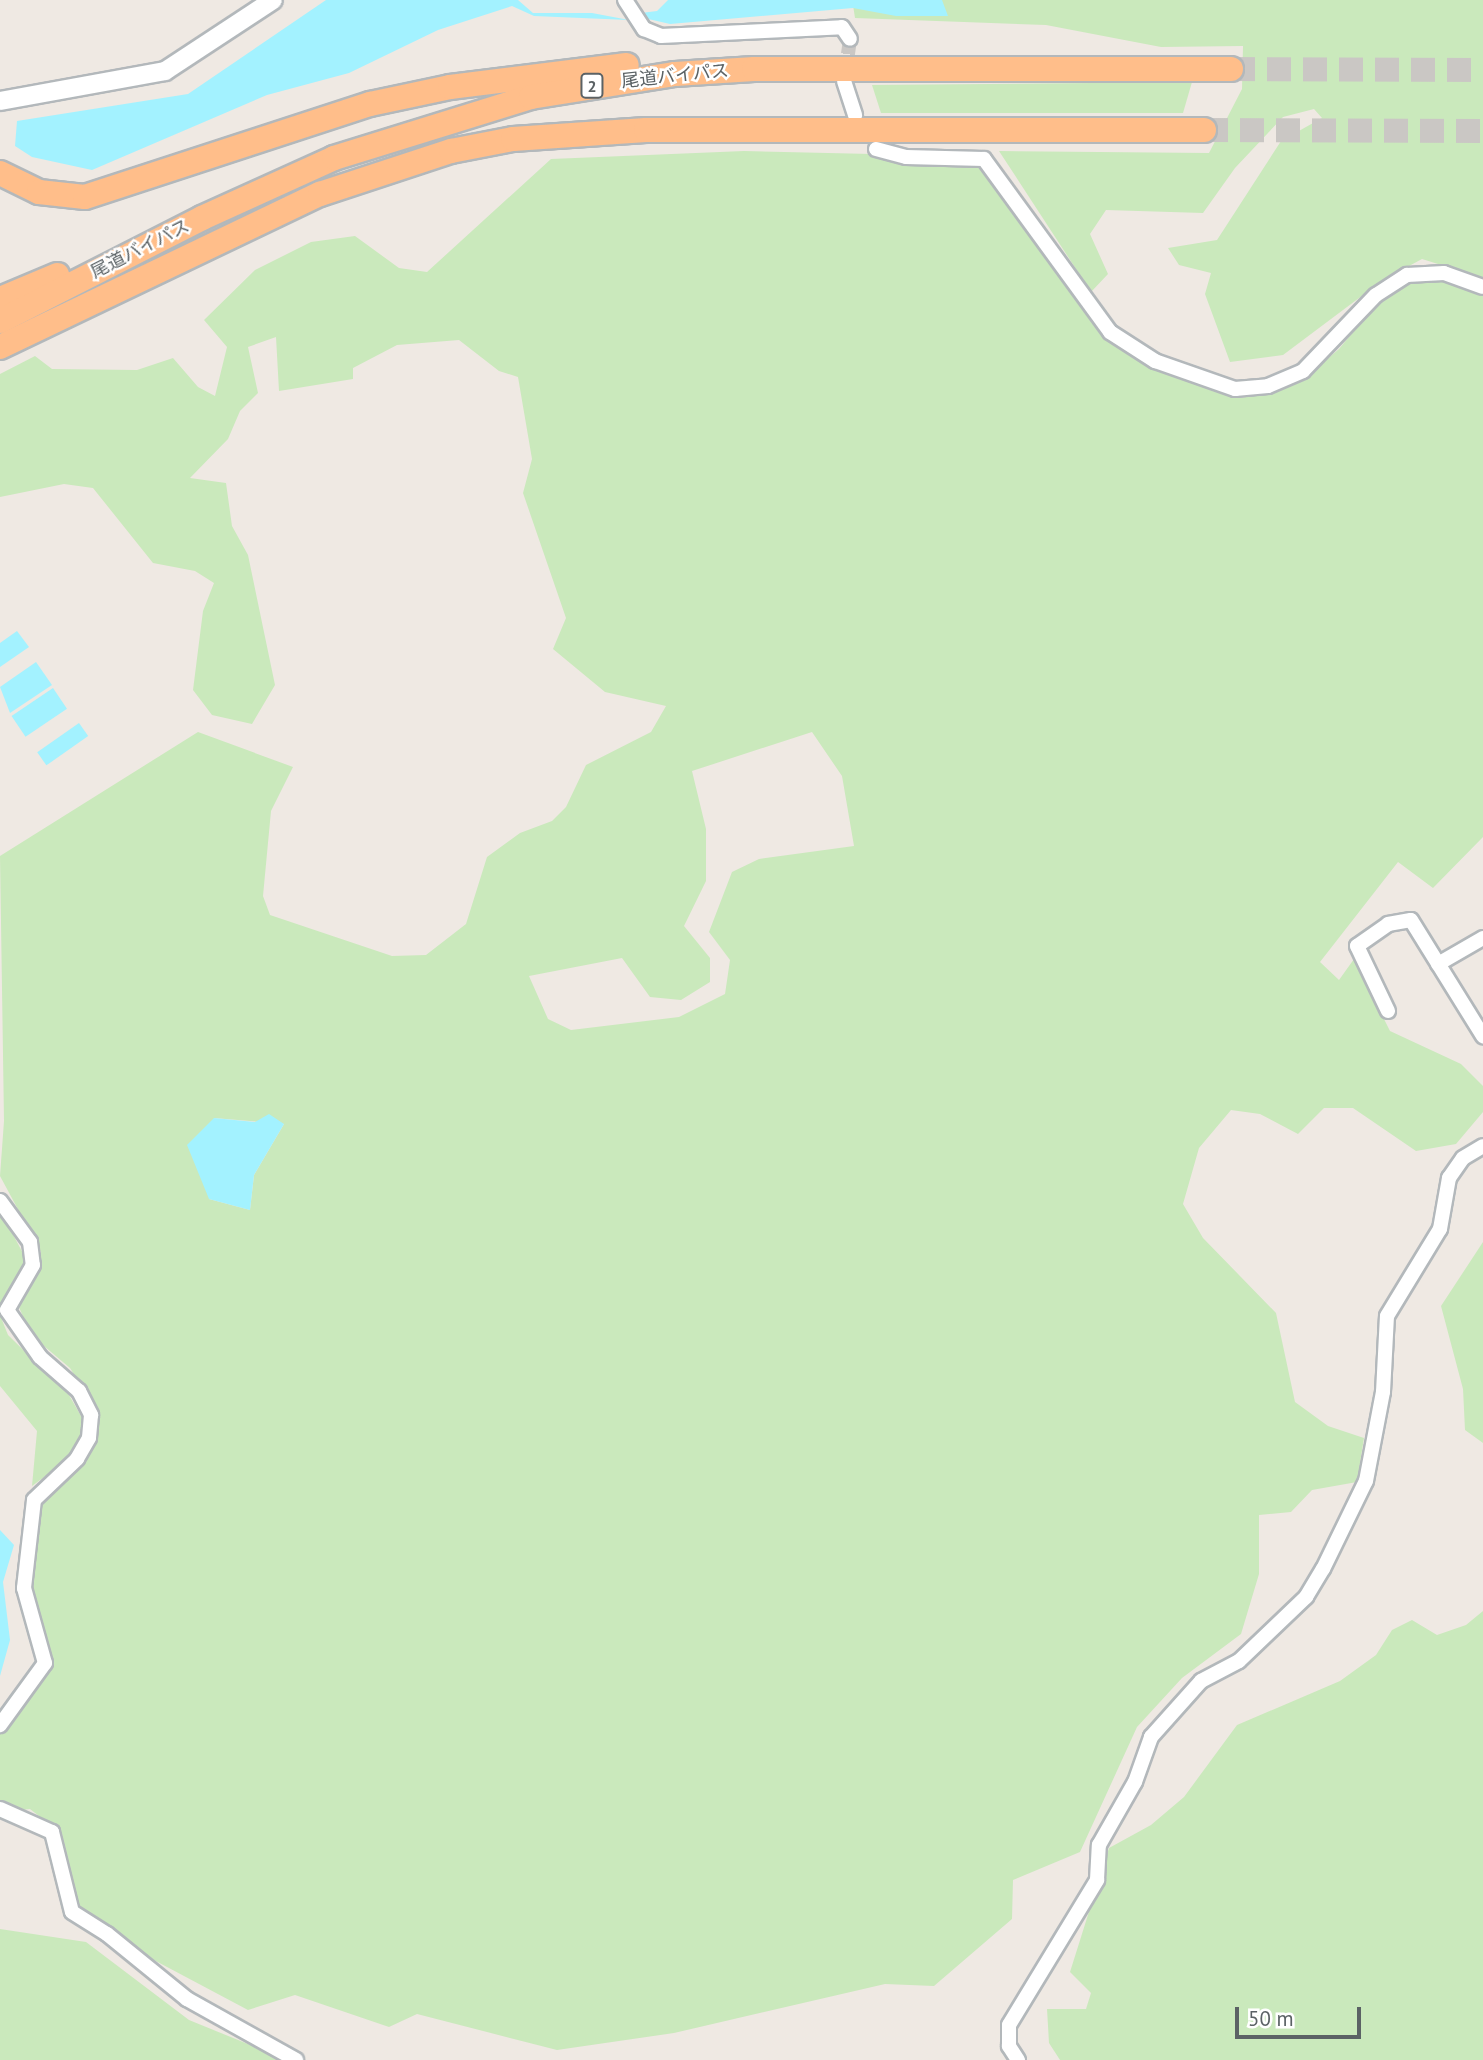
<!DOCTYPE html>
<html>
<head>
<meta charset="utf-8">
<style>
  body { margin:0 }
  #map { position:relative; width:1483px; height:2060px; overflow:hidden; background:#efe9e3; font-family:"PT Sans","Noto Sans JP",sans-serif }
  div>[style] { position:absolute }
  .green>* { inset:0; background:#cae9bc }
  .water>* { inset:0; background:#a3f2ff; transform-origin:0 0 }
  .minor-tunnel>* { height:14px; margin-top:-7px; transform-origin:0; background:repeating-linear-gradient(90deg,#cac7c4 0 14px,transparent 0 21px) }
  .motorway-tunnel>* { height:24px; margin-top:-12px; transform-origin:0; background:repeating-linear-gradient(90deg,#cac7c4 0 24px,transparent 0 36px) }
  .roads { filter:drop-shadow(2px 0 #b3b8bb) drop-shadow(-2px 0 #b3b8bb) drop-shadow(0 2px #b3b8bb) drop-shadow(0 -2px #b3b8bb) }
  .minor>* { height:14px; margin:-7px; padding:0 7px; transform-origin:7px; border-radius:7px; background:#fff }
  .tertiary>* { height:18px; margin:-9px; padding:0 9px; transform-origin:9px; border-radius:9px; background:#fff }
  .motorway>* { height:24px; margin:-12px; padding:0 12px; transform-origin:12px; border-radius:12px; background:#ffbe8a }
  span { translate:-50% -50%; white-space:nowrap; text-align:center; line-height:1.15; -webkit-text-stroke:5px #fff; paint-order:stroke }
  .shield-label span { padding:2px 5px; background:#fff; border:2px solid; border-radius:5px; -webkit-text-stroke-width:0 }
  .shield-label { font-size:16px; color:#5b6265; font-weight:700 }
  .street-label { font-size:18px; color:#5b6265 }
  .scale { position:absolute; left:1235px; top:2007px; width:126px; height:32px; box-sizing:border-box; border:4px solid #5b6265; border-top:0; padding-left:9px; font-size:21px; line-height:24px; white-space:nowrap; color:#5b6265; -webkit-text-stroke:5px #fff; paint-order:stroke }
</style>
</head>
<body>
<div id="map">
  <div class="green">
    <div style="clip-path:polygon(872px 0,1483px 0,1483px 278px,1422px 259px,1383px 280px,1283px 355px,1230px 362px,1205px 294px,1211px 273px,1179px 265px,1168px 248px,1217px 240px,1281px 141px,1322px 118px,1314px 109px,1283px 117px,1235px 168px,1203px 213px,1106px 210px,1090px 234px,1108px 274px,1091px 292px,999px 151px,1209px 153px,1242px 89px,1243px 46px,1161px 47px,1046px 25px,855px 18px,853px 5px)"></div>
    <div style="clip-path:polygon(1192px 82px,1183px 113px,881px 113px,872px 85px)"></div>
    <div style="clip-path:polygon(evenodd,744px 151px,872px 154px,984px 165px,1081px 303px,1161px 369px,1242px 398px,1306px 377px,1339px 349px,1380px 299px,1412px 281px,1446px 278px,1483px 295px,1483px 837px,1433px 888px,1398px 862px,1320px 962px,1339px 980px,1354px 959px,1390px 1031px,1461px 1064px,1483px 1086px,1483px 1112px,1456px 1144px,1416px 1151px,1353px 1108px,1324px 1108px,1298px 1134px,1260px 1114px,1231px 1110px,1199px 1148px,1183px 1204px,1203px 1238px,1276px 1313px,1295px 1402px,1328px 1426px,1364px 1438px,1357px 1482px,1312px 1490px,1291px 1512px,1259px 1515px,1259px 1574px,1241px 1634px,1182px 1678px,1137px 1727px,1080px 1852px,1013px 1880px,1012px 1919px,934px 1986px,885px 1984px,674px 2033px,557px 2050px,417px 2014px,389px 2027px,295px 1995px,248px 2010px,152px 1959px,80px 1908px,62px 1834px,30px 1809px,12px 1811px,0 1805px,0 1730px,53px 1668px,29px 1584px,39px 1503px,71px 1476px,94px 1442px,100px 1416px,70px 1368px,31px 1335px,18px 1305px,41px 1252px,0 1176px,4px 1121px,0 856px,198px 732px,293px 767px,271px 811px,263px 896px,270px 915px,392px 956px,426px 955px,466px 924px,487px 857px,520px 833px,552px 821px,566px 807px,586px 765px,651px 732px,666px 706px,605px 692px,553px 649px,566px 618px,523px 493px,532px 459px,518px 377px,499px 371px,459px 340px,397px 345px,353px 368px,353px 379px,279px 391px,276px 337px,248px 347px,258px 393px,240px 411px,228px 439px,190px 478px,226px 483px,232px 526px,248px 555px,275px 685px,252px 724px,212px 715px,193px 690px,203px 611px,214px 583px,195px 571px,153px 563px,93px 488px,64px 484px,0 497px,0 374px,35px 356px,52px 369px,137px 370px,173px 358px,198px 387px,215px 396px,227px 347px,204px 320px,255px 270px,311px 242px,355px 236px,399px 268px,427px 272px,551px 159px,744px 151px,812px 732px,842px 776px,854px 846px,759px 859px,732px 872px,709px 932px,730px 960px,725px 994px,679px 1017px,571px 1030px,548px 1019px,529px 976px,622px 958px,650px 997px,681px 1000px,710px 982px,710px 958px,684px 926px,706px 881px,706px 829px,692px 771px,812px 732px,744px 151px,214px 1118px,284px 1124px,254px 1175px,250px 1210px,209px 1199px,214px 1118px)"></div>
    <div style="clip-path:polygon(0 1210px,26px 1259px,0 1309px)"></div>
    <div style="clip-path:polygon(1483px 1242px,1483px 1443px,1465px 1430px,1463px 1389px,1441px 1306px)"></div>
    <div style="clip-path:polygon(0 1315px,8px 1335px,69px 1395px,85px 1423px,78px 1452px,32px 1486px,37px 1431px,0 1386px)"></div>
    <div style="clip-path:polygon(1483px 1611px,1483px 2060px,1060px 2060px,1049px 2043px,1047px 2009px,1086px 2009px,1091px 1993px,1070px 1972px,1109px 1848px,1151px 1825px,1184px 1797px,1237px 1725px,1340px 1681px,1376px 1655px,1392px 1630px,1412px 1620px,1437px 1635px,1466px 1625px)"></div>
    <div style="clip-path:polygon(0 1929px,86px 1942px,189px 2020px,287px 2060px,0 2060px)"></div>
  </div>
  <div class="water">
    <div style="clip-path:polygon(326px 0,518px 0,533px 13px,592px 13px,629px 20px,534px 16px,512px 6px,438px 30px,349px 73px,267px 95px,92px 170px,32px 157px,15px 146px,17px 121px,188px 94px)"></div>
    <div style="clip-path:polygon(668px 0,942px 0,948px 16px,896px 16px,853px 8px,670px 24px,644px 18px,641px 13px,657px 11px)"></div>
    <div style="clip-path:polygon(17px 631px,29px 647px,0 667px,0 643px)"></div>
    <div style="clip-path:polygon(36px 662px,52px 685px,10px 713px,0 687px)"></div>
    <div style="left:53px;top:688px;width:25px;height:50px;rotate:56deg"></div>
    <div style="left:79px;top:723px;width:16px;height:51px;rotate:55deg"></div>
    <div style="clip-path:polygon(269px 1114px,284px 1124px,254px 1175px,250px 1210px,209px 1199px,187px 1145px,214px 1118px,255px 1122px)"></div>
    <div style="clip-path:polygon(0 1530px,14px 1545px,3px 1582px,10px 1640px,0 1676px)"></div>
  </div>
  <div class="minor-tunnel">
    <div style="left:845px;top:75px;width:36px;rotate:-82deg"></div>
  </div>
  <div class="motorway-tunnel">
    <div style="left:1231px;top:69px;width:252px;rotate:0.2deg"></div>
    <div style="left:1204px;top:130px;width:279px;rotate:0.2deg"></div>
  </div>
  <div class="roads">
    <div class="minor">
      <div style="left:625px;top:0;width:35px;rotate:57deg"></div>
      <div style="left:644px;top:29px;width:18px;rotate:22deg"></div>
      <div style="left:661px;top:36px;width:181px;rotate:-2.8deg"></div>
      <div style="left:842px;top:27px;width:14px;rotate:56deg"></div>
      <div style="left:844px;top:81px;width:36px;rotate:72deg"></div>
      <div style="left:876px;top:149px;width:31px;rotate:15deg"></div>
      <div style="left:906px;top:157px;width:78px;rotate:1.5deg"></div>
      <div style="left:984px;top:159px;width:214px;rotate:53.9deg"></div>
      <div style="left:1110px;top:332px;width:54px;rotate:32.8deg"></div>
      <div style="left:1155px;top:361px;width:85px;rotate:19.3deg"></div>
      <div style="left:1235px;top:389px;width:33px;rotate:-5deg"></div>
      <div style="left:1268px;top:386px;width:38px;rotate:-23deg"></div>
      <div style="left:1303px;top:371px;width:105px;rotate:-46.2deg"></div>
      <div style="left:1376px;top:295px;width:37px;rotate:-33deg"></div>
      <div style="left:1407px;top:275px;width:37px;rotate:-3deg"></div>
      <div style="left:1444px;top:273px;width:41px;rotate:19.7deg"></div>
      <div style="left:1438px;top:964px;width:52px;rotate:-30deg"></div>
      <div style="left:1388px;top:1011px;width:72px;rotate:-115.5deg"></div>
      <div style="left:1357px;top:946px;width:38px;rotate:-35deg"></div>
      <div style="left:1388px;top:924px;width:23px;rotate:-10deg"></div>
      <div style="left:1411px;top:920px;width:137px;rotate:58.2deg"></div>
      <div style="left:0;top:1201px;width:51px;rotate:53.8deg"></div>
      <div style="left:30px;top:1242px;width:23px;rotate:83deg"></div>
      <div style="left:33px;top:1265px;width:52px;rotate:120deg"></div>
      <div style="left:7px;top:1310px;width:57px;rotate:54.9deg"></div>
      <div style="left:40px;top:1357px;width:52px;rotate:41.1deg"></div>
      <div style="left:79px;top:1391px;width:27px;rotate:63deg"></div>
      <div style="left:91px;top:1415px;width:23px;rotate:95deg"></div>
      <div style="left:89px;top:1438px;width:24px;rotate:120deg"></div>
      <div style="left:77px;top:1459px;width:59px;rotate:136.4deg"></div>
      <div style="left:34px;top:1500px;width:89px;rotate:96.5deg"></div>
      <div style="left:24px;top:1588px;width:78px;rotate:74.4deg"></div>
      <div style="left:45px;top:1663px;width:77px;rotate:126deg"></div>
      <div style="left:0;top:1809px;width:57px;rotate:23.9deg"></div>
      <div style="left:52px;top:1832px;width:82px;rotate:76deg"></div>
      <div style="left:72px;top:1912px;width:41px;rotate:32.2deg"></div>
      <div style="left:107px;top:1934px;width:103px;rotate:39.1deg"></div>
      <div style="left:187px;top:1999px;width:125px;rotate:29.2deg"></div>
      <div style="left:1018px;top:2060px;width:17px;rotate:-123deg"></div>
      <div style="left:1009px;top:2046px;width:21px;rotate:-90deg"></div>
      <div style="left:1009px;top:2025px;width:170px;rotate:-58.7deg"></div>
      <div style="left:1097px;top:1880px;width:35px;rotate:-87deg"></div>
      <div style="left:1099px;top:1845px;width:73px;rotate:-60.3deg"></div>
      <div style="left:1135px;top:1782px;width:48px;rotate:-70.4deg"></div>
      <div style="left:1151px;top:1737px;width:75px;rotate:-48.2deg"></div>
      <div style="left:1201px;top:1681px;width:43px;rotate:-27.8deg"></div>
      <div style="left:1239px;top:1661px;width:93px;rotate:-43.7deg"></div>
      <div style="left:1306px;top:1597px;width:33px;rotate:-59deg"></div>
      <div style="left:1323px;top:1569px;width:98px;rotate:-64deg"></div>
      <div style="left:1366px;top:1481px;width:91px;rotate:-79.2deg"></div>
      <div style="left:1383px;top:1392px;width:76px;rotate:-87deg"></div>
      <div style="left:1387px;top:1316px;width:102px;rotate:-58.7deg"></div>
      <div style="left:1440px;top:1229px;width:52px;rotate:-80deg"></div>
      <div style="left:1449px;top:1178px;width:24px;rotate:-55deg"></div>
      <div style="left:1463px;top:1158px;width:23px;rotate:-31deg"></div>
    </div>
    <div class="tertiary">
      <div style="left:0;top:101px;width:168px;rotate:-10.3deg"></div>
      <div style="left:165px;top:71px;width:129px;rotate:-33.3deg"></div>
    </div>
    <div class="motorway">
      <div style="left:0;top:173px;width:43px;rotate:26deg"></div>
      <div style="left:39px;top:192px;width:46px;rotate:6.2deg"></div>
      <div style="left:85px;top:197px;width:300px;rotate:-18.1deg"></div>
      <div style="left:370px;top:104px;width:82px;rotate:-12deg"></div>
      <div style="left:450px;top:87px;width:178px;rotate:-7.1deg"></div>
      <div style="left:0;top:299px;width:62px;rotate:-22.8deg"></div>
      <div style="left:0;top:321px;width:227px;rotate:-27deg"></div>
      <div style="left:202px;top:218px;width:145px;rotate:-24.4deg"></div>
      <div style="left:334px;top:158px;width:206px;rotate:-17.2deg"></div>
      <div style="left:531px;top:97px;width:146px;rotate:-9.1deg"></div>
      <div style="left:675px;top:74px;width:79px;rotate:-3.6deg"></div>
      <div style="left:754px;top:69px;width:477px"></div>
      <div style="left:0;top:347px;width:355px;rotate:-25.6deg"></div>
      <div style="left:320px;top:194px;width:138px;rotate:-18.2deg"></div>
      <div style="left:451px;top:151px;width:63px;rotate:-11deg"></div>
      <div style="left:513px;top:139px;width:133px;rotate:-3.9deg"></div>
      <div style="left:646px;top:130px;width:558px"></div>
    </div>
  </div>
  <div class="shield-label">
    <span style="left:592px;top:86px">2</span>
  </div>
  <div class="street-label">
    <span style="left:675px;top:76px;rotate:-6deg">尾道バイパス</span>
    <span style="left:140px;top:249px;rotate:-27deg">尾道バイパス</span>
  </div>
  <div class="scale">50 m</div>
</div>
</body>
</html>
